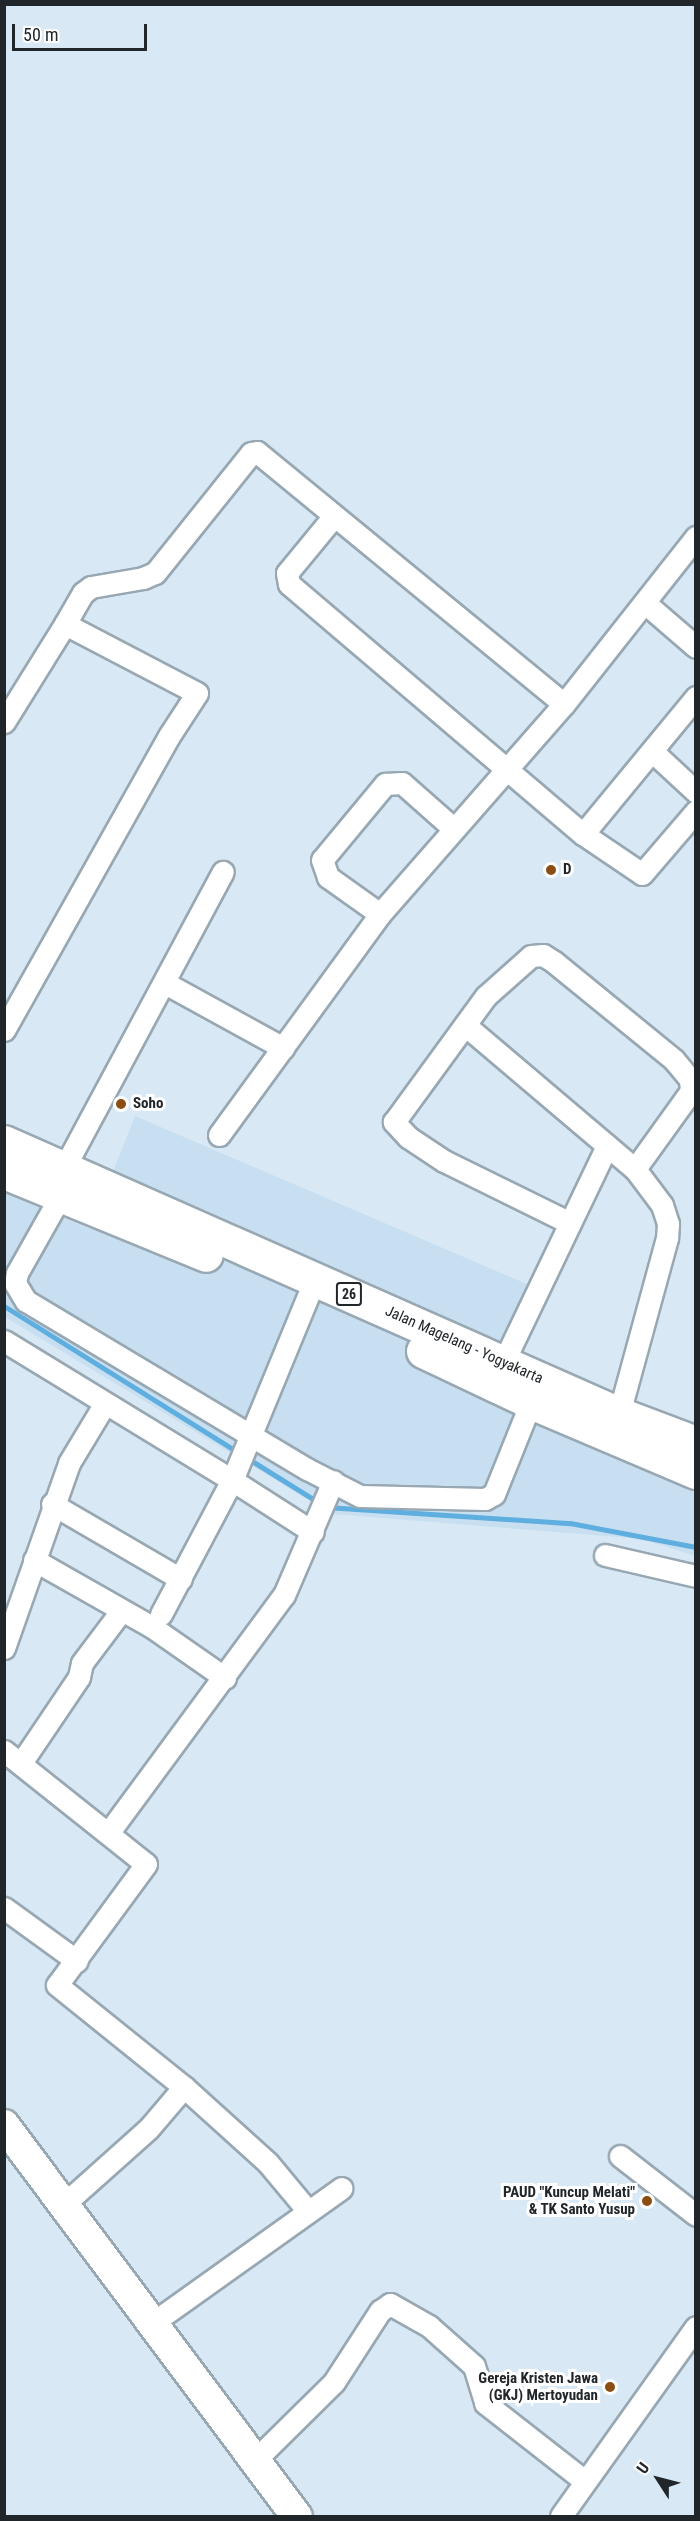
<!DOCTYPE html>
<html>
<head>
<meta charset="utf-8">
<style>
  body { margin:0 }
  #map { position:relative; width:700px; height:2521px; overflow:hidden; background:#d8e9f5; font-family:"Roboto Condensed",sans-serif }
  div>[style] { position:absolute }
  .built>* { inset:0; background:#c7dff0 }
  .stream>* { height:5px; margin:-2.5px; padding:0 2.5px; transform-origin:2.5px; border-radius:2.5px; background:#5faee0 }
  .roads { filter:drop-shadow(2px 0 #98a8b3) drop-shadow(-2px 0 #98a8b3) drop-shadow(0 2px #98a8b3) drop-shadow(0 -2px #98a8b3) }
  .street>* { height:21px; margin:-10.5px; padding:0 10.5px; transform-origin:10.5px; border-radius:10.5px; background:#fff }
  .secondary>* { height:30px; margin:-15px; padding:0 15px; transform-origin:15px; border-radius:15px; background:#fff }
  .highway>* { height:33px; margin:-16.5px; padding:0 16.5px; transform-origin:16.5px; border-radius:16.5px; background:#fff }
  .dots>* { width:16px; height:16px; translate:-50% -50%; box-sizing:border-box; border:3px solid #fff; border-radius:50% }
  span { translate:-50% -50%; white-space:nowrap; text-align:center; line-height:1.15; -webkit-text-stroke:6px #fff; paint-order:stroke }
  .shield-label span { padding:2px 4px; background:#fff; border:2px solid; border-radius:4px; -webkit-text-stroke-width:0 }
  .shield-label { font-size:14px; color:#20262a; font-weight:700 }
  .poi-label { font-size:15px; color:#20262a; font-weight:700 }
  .left { translate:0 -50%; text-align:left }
  .right { translate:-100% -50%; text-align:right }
  .street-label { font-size:15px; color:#20262a }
  .frame { position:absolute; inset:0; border:6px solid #20262a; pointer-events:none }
  .north { position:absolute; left:628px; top:2449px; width:60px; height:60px; -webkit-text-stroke:4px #fff; paint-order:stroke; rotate:306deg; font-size:16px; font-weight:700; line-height:24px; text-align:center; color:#20262a }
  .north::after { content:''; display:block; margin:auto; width:21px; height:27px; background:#20262a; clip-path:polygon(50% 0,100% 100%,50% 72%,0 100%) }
  .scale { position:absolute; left:12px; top:24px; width:135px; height:27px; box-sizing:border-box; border:3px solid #20262a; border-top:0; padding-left:8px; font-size:18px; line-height:21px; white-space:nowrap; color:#20262a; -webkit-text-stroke:4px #fff; paint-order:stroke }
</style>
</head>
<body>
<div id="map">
  <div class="built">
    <div style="clip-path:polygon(135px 1116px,529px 1285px,481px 1400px,695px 1492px,695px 1556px,643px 1539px,332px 1514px,5px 1317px,4px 1193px,90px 1229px)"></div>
  </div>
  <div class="stream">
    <div style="left:4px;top:1306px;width:277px;rotate:32deg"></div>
    <div style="left:247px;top:1458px;width:84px;rotate:31.8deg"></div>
    <div style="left:326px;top:1507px;width:245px;rotate:3.8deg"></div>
    <div style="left:570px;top:1523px;width:128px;rotate:10.8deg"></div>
  </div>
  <div class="roads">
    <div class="street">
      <div style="left:334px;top:516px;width:74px;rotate:129.5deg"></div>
      <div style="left:287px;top:573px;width:11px;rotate:80deg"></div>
      <div style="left:289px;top:584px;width:386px;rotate:40.4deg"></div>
      <div style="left:583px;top:834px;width:178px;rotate:-50.5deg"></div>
      <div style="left:645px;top:603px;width:67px;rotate:40.8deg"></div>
      <div style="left:4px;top:722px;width:115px;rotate:-58.1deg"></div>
      <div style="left:653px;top:752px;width:59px;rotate:42.9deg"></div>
      <div style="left:583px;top:834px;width:71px;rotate:34.1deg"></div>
      <div style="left:642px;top:874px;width:83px;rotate:-49.4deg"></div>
      <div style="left:380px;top:914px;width:64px;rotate:-144.6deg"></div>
      <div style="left:328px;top:877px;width:18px;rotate:-109deg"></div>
      <div style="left:322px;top:860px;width:99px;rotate:-50.3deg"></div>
      <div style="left:385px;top:784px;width:17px;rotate:-3deg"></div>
      <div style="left:402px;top:783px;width:69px;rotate:41.5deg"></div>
      <div style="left:165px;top:983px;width:135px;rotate:28.8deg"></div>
      <div style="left:465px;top:1025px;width:223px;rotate:40.3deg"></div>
      <div style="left:635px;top:1169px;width:45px;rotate:53.1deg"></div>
      <div style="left:662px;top:1205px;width:20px;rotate:72deg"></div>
      <div style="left:668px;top:1224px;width:14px;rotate:94deg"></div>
      <div style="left:667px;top:1238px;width:182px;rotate:105.3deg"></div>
      <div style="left:4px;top:1030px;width:337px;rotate:-60.7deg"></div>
      <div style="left:169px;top:736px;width:51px;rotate:-56.9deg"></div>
      <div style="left:197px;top:693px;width:149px;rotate:-152.4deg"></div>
      <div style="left:65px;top:624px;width:36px;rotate:-60deg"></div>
      <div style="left:83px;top:593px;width:10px;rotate:-37deg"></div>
      <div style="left:91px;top:587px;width:53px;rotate:-9.8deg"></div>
      <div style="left:143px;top:578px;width:13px;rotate:-23deg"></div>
      <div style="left:155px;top:573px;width:154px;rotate:-51.3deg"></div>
      <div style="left:251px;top:453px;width:6px;rotate:-9deg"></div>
      <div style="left:257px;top:452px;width:397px;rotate:39.4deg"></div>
      <div style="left:219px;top:1135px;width:273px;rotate:-53.9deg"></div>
      <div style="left:380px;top:914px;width:279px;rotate:-48.8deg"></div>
      <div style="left:564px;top:704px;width:213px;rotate:-51.7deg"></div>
      <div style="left:64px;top:1168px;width:336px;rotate:-61.8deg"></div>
      <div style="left:61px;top:1195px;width:90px;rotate:119.4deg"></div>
      <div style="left:17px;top:1273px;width:10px;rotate:101deg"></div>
      <div style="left:15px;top:1283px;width:21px;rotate:59deg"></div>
      <div style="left:26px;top:1301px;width:327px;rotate:30.9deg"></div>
      <div style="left:307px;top:1469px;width:59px;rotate:27deg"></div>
      <div style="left:360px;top:1496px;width:125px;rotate:1.4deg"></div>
      <div style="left:485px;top:1499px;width:10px;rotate:-29deg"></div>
      <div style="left:494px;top:1494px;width:99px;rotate:-68.1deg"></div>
      <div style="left:570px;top:1223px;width:140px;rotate:-153.8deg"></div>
      <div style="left:444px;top:1161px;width:43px;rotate:-146.3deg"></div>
      <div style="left:408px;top:1137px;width:21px;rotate:-133deg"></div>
      <div style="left:394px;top:1122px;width:156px;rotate:-53.9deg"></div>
      <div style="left:486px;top:996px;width:60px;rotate:-41.6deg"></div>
      <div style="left:531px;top:956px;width:12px;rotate:-5deg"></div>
      <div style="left:543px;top:955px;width:13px;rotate:32deg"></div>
      <div style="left:554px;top:962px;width:155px;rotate:39.2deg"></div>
      <div style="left:674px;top:1060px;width:25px;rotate:50deg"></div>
      <div style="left:690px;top:1079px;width:12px;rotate:85deg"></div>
      <div style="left:691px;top:1091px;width:96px;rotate:125.7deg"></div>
      <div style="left:308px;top:1296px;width:199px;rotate:112.4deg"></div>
      <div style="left:232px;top:1480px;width:96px;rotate:32.7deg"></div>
      <div style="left:4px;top:1341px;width:267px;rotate:31.4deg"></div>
      <div style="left:232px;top:1480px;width:152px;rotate:117.9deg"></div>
      <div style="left:503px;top:1363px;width:241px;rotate:-64.4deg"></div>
      <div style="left:52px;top:1504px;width:149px;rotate:30.2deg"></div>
      <div style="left:605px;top:1555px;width:93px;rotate:13deg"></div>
      <div style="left:34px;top:1560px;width:136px;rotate:29.6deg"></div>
      <div style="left:152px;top:1627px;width:89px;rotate:34.9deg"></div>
      <div style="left:4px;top:1648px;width:196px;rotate:-70.6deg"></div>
      <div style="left:69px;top:1463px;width:68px;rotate:-58.9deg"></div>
      <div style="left:4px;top:1751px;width:181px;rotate:38.5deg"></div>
      <div style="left:146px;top:1864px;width:150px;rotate:126.3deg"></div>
      <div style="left:57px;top:1985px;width:163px;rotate:38.8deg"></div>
      <div style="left:184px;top:2087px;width:113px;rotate:42.1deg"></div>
      <div style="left:268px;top:2163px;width:62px;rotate:50.2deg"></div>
      <div style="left:21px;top:1763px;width:104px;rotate:-56deg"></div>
      <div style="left:79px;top:1677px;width:14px;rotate:-78deg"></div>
      <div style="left:82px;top:1663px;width:66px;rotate:-53deg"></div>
      <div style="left:109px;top:1832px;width:295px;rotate:-53.6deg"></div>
      <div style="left:284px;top:1595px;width:124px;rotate:-66.7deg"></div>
      <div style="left:4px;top:1908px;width:90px;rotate:36deg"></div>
      <div style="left:620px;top:2156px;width:96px;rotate:37.8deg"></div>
      <div style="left:63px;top:2205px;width:115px;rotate:-41.8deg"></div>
      <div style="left:149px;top:2128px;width:54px;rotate:-49.5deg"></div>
      <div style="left:151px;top:2324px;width:234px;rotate:-35.5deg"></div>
      <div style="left:254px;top:2461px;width:112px;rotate:-44.6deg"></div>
      <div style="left:334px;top:2382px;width:85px;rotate:-57.1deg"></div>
      <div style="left:380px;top:2311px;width:12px;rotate:-35deg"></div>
      <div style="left:390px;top:2304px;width:45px;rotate:29.4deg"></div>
      <div style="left:429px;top:2326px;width:60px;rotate:41.6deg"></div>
      <div style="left:474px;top:2366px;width:39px;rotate:73deg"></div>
      <div style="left:485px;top:2403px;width:127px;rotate:38deg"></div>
      <div style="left:561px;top:2516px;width:232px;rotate:-54.5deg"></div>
    </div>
    <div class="secondary">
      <div style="left:4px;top:2125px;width:489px;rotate:53.2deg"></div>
    </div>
    <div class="highway">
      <div style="left:4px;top:1142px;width:672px;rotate:23.86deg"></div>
      <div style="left:619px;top:1414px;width:82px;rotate:20.6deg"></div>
      <div style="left:4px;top:1172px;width:218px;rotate:22.3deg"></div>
      <div style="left:423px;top:1351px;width:119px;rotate:25.3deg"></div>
      <div style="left:531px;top:1402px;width:179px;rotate:23deg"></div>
    </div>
  </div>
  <div class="dots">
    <div style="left:551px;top:870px;background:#8b4d11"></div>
    <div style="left:121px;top:1104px;background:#8b4d11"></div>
    <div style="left:647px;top:2201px;background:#8b4d11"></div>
    <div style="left:610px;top:2387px;background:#8b4d11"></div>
  </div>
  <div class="shield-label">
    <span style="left:349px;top:1294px">26</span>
  </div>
  <div class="poi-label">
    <span class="left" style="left:563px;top:870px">D</span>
    <span class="left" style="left:133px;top:1104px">Soho</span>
    <span class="right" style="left:635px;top:2201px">PAUD "Kuncup Melati"<br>&amp; TK Santo Yusup</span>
    <span class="right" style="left:598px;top:2387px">Gereja Kristen Jawa<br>(GKJ) Mertoyudan</span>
  </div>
  <div class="street-label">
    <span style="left:464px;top:1345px;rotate:24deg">Jalan Magelang - Yogyakarta</span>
  </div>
  <div class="frame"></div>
  <div class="north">U</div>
  <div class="scale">50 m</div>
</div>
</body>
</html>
